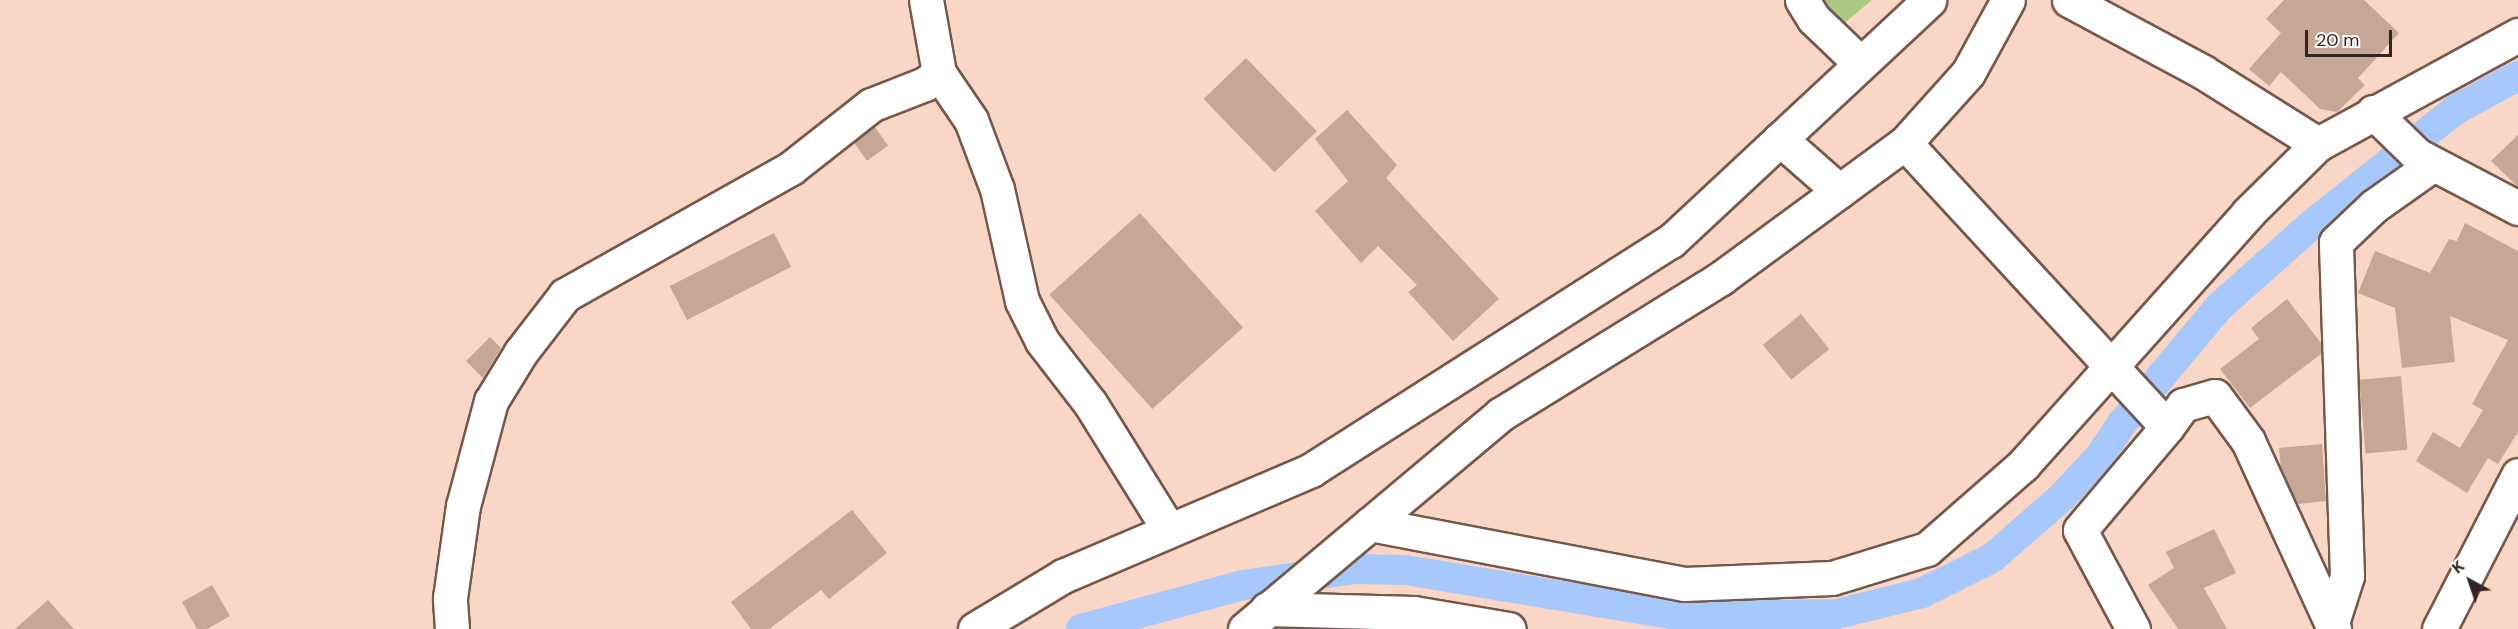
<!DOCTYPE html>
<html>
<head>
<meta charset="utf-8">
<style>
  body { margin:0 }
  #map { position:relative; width:2518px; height:629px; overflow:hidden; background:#fad6c6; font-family:"DM Sans",sans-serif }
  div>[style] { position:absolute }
  .green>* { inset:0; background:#abc982 }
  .canal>* { height:30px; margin:-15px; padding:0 15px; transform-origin:15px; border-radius:15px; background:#a6c8fb }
  .building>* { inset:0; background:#c6a694; transform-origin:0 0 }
  .roads { filter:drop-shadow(2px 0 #76584a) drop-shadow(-2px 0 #76584a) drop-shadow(0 2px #76584a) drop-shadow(0 -2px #76584a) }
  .minor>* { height:33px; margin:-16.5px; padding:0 16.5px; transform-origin:16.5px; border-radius:16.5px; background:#fff }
  .tertiary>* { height:33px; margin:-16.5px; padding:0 16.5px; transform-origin:16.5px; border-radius:16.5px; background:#fff }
  .secondary>* { height:33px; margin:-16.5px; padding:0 16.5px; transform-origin:16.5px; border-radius:16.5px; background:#fff }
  span { translate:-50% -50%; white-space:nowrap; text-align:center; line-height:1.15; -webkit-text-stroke:4.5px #fff; paint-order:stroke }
  .north { position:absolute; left:2440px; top:551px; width:60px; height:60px; -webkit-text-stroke:4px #fff; paint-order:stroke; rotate:320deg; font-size:16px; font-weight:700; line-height:24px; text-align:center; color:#32251f }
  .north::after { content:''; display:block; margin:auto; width:21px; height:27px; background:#32251f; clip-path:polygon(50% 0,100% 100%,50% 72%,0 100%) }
  .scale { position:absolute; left:2305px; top:30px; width:87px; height:27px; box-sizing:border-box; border:3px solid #32251f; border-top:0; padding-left:8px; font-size:18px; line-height:21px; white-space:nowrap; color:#32251f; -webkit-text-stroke:4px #fff; paint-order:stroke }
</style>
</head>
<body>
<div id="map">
  <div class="green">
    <div style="clip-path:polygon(1819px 0,1872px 0,1841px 26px)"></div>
  </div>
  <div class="canal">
    <div style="left:1081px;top:629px;width:168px;rotate:-15.2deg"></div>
    <div style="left:1243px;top:585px;width:114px;rotate:-8.1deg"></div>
    <div style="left:1356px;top:569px;width:49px;rotate:1.2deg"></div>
    <div style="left:1405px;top:570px;width:283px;rotate:9.4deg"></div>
    <div style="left:1684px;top:616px;width:153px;rotate:-0.7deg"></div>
    <div style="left:1837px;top:614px;width:88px;rotate:-13.9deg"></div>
    <div style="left:1922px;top:593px;width:78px;rotate:-26.6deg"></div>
    <div style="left:1992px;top:558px;width:91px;rotate:-41deg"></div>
    <div style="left:2061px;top:498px;width:57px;rotate:-47.1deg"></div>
    <div style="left:2100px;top:456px;width:40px;rotate:-56deg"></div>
    <div style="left:2122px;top:423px;width:153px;rotate:-50.1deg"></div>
    <div style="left:2220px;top:306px;width:120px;rotate:-41.6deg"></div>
    <div style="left:2310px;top:226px;width:186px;rotate:-38.7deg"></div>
    <div style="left:2455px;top:110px;width:72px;rotate:-28.4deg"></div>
  </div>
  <div class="building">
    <div style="clip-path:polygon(2284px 0,2364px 0,2399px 33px,2358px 78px,2365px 85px,2337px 112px,2320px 109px,2281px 72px,2269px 86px,2249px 69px,2281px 33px,2266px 19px)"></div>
    <div style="left:1246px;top:58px;width:102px;height:59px;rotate:46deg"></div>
    <div style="clip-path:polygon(1347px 110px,1397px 165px,1386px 178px,1499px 299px,1453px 341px,1408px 292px,1417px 285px,1378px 246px,1361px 263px,1315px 211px,1348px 181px,1315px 139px)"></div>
    <div style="left:874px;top:126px;width:24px;height:26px;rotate:54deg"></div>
    <div style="clip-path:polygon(2518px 135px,2518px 187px,2491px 161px)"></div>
    <div style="left:1140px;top:213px;width:154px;height:122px;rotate:48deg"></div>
    <div style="clip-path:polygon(2465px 223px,2518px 251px,2518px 432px,2498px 464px,2488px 458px,2467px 493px,2416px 461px,2433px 432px,2460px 448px,2483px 410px,2472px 404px,2508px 340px,2450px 316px,2455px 362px,2402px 368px,2395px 308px,2358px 293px,2375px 251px,2430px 273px,2449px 239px,2457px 241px)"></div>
    <div style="left:774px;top:233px;width:38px;height:117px;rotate:63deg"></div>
    <div style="clip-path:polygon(2287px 299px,2321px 343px,2321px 354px,2250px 408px,2220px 369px,2259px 339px,2251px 328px)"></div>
    <div style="left:1801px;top:314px;width:45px;height:49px;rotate:51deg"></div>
    <div style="clip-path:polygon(490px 337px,501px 348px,483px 378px,466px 361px)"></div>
    <div style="left:2401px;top:376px;width:74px;height:42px;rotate:85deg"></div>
    <div style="clip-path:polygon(2322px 444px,2326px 501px,2298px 504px,2281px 469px,2279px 448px)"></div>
    <div style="clip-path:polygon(852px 510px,887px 553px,829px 599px,821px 590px,769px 629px,751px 629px,731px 602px)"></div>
    <div style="clip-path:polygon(2214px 529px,2236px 573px,2204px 588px,2227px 629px,2178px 629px,2148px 585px,2174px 568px,2166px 552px)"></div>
    <div style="clip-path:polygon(212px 585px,230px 616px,207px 629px,197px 629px,182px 602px)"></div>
    <div style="clip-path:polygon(48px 600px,74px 629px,15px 629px)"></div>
  </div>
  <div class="roads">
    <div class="minor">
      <div style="left:1802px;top:0;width:22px;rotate:58deg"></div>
      <div style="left:1814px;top:19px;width:64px;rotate:43.7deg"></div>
      <div style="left:2069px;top:0;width:152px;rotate:28.2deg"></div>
      <div style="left:2203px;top:72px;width:136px;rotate:32.1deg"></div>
      <div style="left:939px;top:73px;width:57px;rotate:55.8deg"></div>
      <div style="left:971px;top:120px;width:74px;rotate:69.4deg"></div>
      <div style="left:997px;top:189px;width:115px;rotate:77.4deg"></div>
      <div style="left:1022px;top:301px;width:45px;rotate:63.4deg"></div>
      <div style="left:1042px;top:341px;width:78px;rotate:52.3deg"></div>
      <div style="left:1090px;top:403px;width:150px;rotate:58.1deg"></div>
      <div style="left:2373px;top:112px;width:62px;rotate:44.3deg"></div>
      <div style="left:2417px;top:155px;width:114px;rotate:27.7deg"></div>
      <div style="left:1905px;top:143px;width:386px;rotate:47.3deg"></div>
      <div style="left:2167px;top:427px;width:27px;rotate:-54deg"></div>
      <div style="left:2183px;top:405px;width:33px;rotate:-16deg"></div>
      <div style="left:2215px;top:396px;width:56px;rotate:53.7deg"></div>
      <div style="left:2248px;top:441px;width:207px;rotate:65.4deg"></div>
      <div style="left:1267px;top:609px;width:147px;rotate:1.6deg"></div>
      <div style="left:1414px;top:613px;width:96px;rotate:9.6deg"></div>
      <div style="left:2332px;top:623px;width:49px;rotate:-72.3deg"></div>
      <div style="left:2347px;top:576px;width:334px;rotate:-91.9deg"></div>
      <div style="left:2336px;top:242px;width:52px;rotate:-43.5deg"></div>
      <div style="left:2374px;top:206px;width:71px;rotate:-35.3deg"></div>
      <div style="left:2133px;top:629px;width:112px;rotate:-118.2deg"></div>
      <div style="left:2080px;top:530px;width:135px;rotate:-49.8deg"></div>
      <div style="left:2439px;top:629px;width:173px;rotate:-62.8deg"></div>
    </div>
    <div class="tertiary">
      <div style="left:1370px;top:524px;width:320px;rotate:10.8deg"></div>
      <div style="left:1684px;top:584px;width:148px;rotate:-2.3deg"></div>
      <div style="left:1832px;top:578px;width:99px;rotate:-17deg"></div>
      <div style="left:1927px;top:549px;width:128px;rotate:-41.2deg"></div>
      <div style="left:2023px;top:465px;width:338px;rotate:-48.2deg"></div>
      <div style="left:2248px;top:213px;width:98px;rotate:-44.6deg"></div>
      <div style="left:2318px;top:144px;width:228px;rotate:-28.6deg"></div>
      <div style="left:452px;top:629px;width:31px;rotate:-94deg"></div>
      <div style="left:450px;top:598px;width:93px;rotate:-82deg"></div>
      <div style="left:463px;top:506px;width:109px;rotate:-75.1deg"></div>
      <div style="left:491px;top:401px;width:57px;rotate:-58.5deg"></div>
      <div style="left:521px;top:352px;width:72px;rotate:-52.3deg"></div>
      <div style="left:565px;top:295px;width:259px;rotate:-29.3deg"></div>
      <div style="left:791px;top:168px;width:102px;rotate:-38.2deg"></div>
      <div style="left:871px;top:105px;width:58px;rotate:-21.3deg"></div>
      <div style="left:925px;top:84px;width:18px;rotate:-38deg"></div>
      <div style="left:939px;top:73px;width:74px;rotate:-100.1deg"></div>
    </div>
    <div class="secondary">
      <div style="left:1780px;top:139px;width:79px;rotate:41.4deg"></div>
      <div style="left:975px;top:629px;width:103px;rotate:-31.1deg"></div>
      <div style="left:1063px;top:576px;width:270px;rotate:-23.1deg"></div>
      <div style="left:1311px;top:470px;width:427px;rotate:-32.5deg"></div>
      <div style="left:1671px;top:241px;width:353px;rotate:-43deg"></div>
      <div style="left:1245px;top:629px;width:334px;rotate:-40deg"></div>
      <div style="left:1501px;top:414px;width:259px;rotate:-31.7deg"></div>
      <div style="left:1721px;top:278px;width:228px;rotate:-36.3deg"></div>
      <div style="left:1905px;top:143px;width:94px;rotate:-48deg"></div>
      <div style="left:1968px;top:73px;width:83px;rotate:-61.3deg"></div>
    </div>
  </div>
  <div class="north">K</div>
  <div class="scale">20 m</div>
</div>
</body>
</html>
